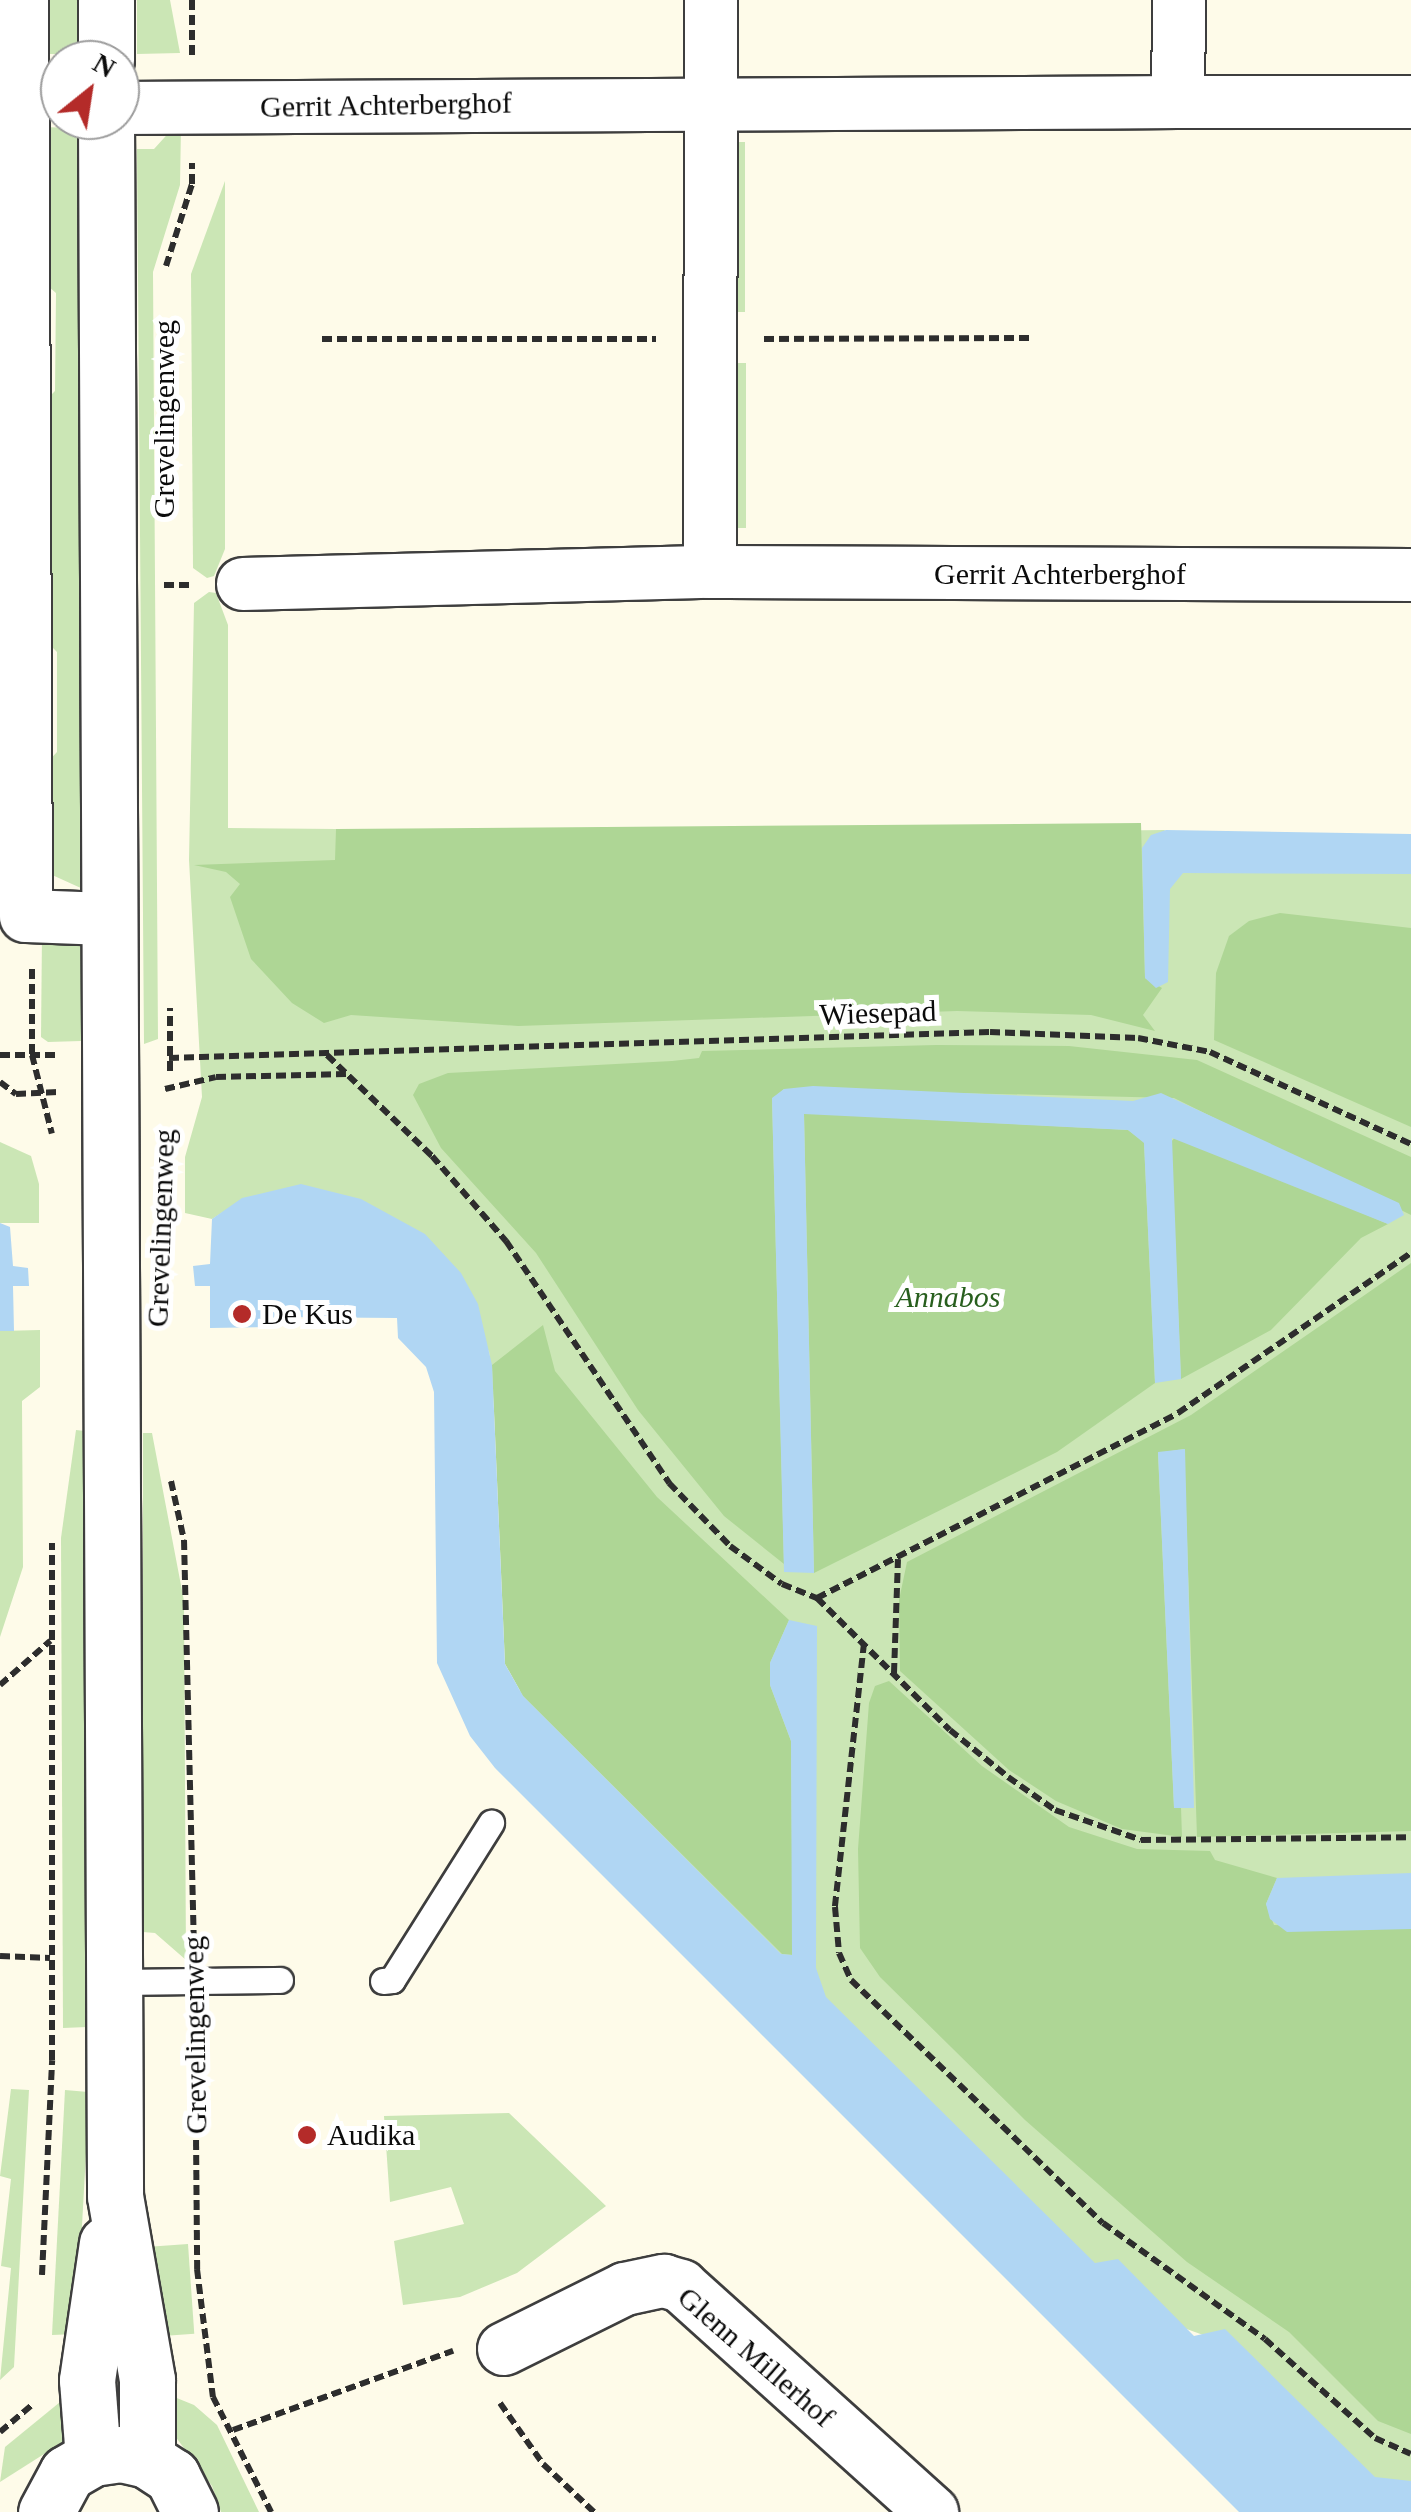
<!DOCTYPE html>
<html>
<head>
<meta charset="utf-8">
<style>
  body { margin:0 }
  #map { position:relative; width:1411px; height:2512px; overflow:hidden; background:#fefbe9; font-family:"Times New Roman",serif }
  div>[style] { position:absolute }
  .green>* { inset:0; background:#cbe6b5; transform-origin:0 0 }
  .forest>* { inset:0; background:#aed695 }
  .water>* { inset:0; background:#b0d6f3 }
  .path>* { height:6px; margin-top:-3px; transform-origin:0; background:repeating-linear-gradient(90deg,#2d2d2d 0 10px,transparent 0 15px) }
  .roads { filter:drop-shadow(2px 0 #3e3e3e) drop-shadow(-2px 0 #3e3e3e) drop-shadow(0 2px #3e3e3e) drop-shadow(0 -2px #3e3e3e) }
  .service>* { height:25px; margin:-12.5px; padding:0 12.5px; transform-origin:12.5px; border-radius:12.5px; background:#fff }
  .minor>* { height:52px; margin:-26px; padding:0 26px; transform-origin:26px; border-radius:26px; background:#fff }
  .tertiary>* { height:55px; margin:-27.5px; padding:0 27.5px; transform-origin:27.5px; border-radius:27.5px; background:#fff }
  .dots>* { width:28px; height:28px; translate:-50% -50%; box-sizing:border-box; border:5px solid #fff; border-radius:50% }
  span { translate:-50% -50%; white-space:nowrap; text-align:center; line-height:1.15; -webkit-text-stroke:10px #fff; paint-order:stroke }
  .street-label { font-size:30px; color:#0b0b0b }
  .park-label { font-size:30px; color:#285f1e; font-style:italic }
  .poi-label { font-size:30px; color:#0b0b0b }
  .left { translate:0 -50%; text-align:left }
  .north { position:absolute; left:40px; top:40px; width:100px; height:100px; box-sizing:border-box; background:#fff; border:2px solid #9d9d9d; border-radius:50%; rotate:30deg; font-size:28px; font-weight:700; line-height:40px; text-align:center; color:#0b0b0b }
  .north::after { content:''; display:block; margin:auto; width:35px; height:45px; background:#b42b29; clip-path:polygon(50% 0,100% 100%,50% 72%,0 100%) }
</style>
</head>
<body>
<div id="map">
  <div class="green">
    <div style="left:39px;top:0;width:40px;height:54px"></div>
    <div style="clip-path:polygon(137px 0,170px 0,180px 53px,137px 54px)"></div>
    <div style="clip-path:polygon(39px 127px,80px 128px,83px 889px,50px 874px,42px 768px,57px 752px,57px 652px,41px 636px,41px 405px,55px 391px,56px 293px,40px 279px)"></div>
    <div style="clip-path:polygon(174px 127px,181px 127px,180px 185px,153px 272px,158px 1039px,144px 1044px,137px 149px,154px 149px)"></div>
    <div style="left:729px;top:142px;width:16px;height:170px"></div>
    <div style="clip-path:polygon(225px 181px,225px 549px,214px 576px,207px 578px,193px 568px,191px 274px)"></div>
    <div style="left:746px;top:363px;width:165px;height:15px;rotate:90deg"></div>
    <div style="clip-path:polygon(209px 592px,216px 593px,228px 625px,228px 828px,336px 829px,336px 848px,468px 838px,1164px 830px,1199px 848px,1411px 851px,1411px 2485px,1375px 2478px,1206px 2336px,1120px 2305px,522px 1713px,489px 1351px,223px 1212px,212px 1219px,185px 1213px,185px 1157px,202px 1097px,189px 860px,194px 603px)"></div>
    <div style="clip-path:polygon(83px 934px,81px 1041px,48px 1042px,41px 1037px,42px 935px)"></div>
    <div style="clip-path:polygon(0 1142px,31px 1156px,39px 1184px,39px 1223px,0 1223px)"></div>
    <div style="clip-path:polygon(40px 1330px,40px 1387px,22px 1401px,23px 1567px,0 1637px,0 1331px)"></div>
    <div style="clip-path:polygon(76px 1430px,85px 1431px,87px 2027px,63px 2028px,61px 1538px)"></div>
    <div style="clip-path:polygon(143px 1433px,152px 1433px,184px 1601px,186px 1960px,155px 1933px,143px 1932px)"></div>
    <div style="clip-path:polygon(11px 2089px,29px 2090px,14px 2367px,0 2380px,11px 2268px,1px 2266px,11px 2179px,0 2176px)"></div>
    <div style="clip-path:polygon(65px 2090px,88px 2092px,88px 2117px,76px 2334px,52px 2335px)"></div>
    <div style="clip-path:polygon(509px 2113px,606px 2206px,517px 2273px,460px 2297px,403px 2305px,394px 2241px,464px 2224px,451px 2187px,390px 2202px,384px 2116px)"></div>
    <div style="left:188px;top:2244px;width:90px;height:35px;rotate:86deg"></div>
    <div style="clip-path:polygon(162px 2392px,194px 2405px,217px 2425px,259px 2512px,221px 2512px,212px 2486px,172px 2432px)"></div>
    <div style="clip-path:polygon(65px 2398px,70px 2428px,63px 2442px,0 2482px,5px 2447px)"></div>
  </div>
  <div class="forest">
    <div style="clip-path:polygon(1141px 823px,1145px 978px,1162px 988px,1143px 1015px,1155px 1031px,1091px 1015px,957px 1011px,518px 1026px,351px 1015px,324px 1023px,292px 1003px,251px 959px,230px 897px,240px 884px,226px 872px,194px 865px,335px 860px,336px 829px)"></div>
    <div style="clip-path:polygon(1280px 913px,1411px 928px,1411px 1127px,1214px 1040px,1216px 973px,1229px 936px,1249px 921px)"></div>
    <div style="clip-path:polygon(936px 1045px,1069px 1046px,1197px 1060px,1411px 1157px,1411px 1215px,1174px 1098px,784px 1089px,772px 1099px,784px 1564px,724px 1516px,638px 1410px,536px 1253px,441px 1148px,413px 1095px,419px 1084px,448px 1073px,672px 1061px,699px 1058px,702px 1051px)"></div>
    <div style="clip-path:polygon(804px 1113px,1128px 1130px,1144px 1142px,1155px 1383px,1057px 1452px,814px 1573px)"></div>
    <div style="clip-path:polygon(1177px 1135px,1388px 1224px,1361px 1238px,1271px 1330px,1181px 1379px,1171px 1142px)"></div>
    <div style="clip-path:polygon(1411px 1263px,1411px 1831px,1197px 1837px,1184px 1449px,1158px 1453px,1174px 1807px,1181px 1807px,1182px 1837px,1122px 1829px,1056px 1801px,1009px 1770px,900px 1671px,899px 1600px,907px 1562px,1191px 1415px)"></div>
    <div style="clip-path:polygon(543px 1325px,555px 1371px,657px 1497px,789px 1620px,770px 1663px,770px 1685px,791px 1741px,793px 1955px,782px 1954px,523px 1696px,505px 1664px,492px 1365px)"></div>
    <div style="clip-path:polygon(889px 1681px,982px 1766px,1069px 1827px,1137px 1849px,1210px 1851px,1215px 1860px,1277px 1878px,1266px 1904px,1274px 1925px,1411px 1929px,1411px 2434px,1378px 2421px,1289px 2332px,1187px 2262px,1025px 2120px,880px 1977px,860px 1948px,858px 1849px,869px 1703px,875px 1686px)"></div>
  </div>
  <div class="water">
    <div style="clip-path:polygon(1166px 830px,1411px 834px,1411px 874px,1183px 873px,1170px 889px,1168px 982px,1156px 988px,1145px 978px,1142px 848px,1151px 835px)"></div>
    <div style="clip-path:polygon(813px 1086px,1133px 1101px,1161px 1093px,1399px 1203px,1404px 1215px,1388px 1224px,1172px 1138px,1181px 1379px,1155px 1383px,1144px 1143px,1128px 1130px,804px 1114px,814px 1573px,784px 1572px,772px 1098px,784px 1089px)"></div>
    <div style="clip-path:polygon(301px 1184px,361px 1199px,425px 1234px,461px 1273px,478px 1304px,492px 1365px,505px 1664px,523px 1696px,781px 1954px,792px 1955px,791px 1741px,770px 1685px,770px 1663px,789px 1620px,817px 1626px,816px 1968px,826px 1997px,1095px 2263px,1118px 2259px,1194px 2336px,1225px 2329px,1375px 2477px,1411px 2481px,1411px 2512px,1239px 2512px,495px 1768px,470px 1736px,437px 1663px,434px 1392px,426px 1367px,398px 1338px,397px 1318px,279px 1317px,278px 1327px,210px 1328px,210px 1286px,195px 1286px,193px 1266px,210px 1264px,212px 1219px,242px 1198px)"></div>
    <div style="clip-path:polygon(0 1223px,10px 1227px,13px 1266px,28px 1268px,29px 1286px,13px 1286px,14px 1331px,0 1331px)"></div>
    <div style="clip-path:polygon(1185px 1449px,1194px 1808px,1174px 1808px,1158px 1452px)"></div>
    <div style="clip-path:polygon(1411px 1873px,1411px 1929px,1287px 1932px,1270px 1919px,1266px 1904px,1277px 1878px)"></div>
  </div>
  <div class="path">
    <div style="left:192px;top:55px;width:55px;rotate:-90deg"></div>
    <div style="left:166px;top:266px;width:86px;rotate:-72.4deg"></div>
    <div style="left:192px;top:184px;width:21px;rotate:-90deg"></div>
    <div style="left:322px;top:339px;width:334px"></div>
    <div style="left:764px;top:339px;width:269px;rotate:-0.2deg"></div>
    <div style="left:164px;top:585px;width:29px"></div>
    <div style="left:32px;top:969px;width:86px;rotate:90deg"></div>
    <div style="left:32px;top:1055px;width:81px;rotate:75.8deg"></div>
    <div style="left:0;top:1055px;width:57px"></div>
    <div style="left:327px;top:1055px;width:146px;rotate:43.9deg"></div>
    <div style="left:432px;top:1156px;width:113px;rotate:49deg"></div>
    <div style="left:506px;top:1241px;width:292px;rotate:56deg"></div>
    <div style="left:669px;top:1483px;width:88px;rotate:45.9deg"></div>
    <div style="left:730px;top:1546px;width:64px;rotate:36.2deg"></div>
    <div style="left:782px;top:1584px;width:38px;rotate:22deg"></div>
    <div style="left:817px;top:1598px;width:187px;rotate:44.8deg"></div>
    <div style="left:950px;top:1730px;width:75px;rotate:39deg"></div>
    <div style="left:1008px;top:1777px;width:57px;rotate:35.1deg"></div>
    <div style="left:1055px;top:1810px;width:91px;rotate:19.2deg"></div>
    <div style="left:1141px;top:1840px;width:270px;rotate:-0.6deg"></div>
    <div style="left:169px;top:1058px;width:821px;rotate:-1.81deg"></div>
    <div style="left:990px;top:1032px;width:148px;rotate:2.3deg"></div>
    <div style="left:1138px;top:1038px;width:73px;rotate:11deg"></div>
    <div style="left:1210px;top:1052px;width:221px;rotate:24.6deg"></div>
    <div style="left:170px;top:1071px;width:63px;rotate:-90deg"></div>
    <div style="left:0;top:1082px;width:20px;rotate:37deg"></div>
    <div style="left:16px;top:1094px;width:42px;rotate:-2.7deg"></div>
    <div style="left:165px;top:1089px;width:52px;rotate:-13.2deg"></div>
    <div style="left:216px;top:1077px;width:130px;rotate:-1.3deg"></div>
    <div style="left:171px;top:1481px;width:60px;rotate:77.6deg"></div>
    <div style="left:184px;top:1540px;width:402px;rotate:88.6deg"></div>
    <div style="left:817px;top:1598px;width:406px;rotate:-27.1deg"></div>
    <div style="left:1178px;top:1413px;width:283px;rotate:-34.5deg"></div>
    <div style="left:864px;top:1643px;width:266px;rotate:96.3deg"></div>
    <div style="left:835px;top:1907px;width:46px;rotate:85deg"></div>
    <div style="left:839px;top:1953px;width:30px;rotate:66deg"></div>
    <div style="left:851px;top:1980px;width:350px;rotate:44deg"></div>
    <div style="left:1103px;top:2223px;width:199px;rotate:35.6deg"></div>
    <div style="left:1265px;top:2339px;width:148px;rotate:42deg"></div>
    <div style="left:1375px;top:2438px;width:39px;rotate:24deg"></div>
    <div style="left:894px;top:1673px;width:114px;rotate:-88deg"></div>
    <div style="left:0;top:1685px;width:67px;rotate:-41.3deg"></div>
    <div style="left:0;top:1956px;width:50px;rotate:2.3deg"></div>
    <div style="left:195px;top:2020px;width:249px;rotate:89.5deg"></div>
    <div style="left:197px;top:2269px;width:129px;rotate:82.9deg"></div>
    <div style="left:42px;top:2275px;width:215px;rotate:-87.3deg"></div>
    <div style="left:52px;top:2060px;width:517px;rotate:-90deg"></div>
    <div style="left:213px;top:2397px;width:129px;rotate:63.2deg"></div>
    <div style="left:500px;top:2403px;width:75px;rotate:54.8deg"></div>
    <div style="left:543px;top:2464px;width:70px;rotate:43.3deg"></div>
    <div style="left:233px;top:2430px;width:234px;rotate:-19.8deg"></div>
    <div style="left:0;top:2432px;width:43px;rotate:-40.3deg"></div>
  </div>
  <div class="roads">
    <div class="service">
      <div style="left:383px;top:1981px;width:9px;rotate:-6deg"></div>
      <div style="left:392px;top:1980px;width:186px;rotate:-57.8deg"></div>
      <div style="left:113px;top:1982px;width:167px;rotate:-0.7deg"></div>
    </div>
    <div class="minor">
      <div style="left:22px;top:0;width:916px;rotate:89.75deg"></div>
      <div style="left:26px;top:916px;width:81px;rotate:2.1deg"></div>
      <div style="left:1178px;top:102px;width:233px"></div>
      <div style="left:120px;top:108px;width:1058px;rotate:-0.32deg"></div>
      <div style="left:1178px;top:102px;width:102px;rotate:-89.4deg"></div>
      <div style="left:710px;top:572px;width:572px;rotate:-89.9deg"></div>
      <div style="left:243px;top:584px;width:467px;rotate:-1.5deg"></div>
      <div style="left:710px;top:572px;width:701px;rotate:0.25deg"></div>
      <div style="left:504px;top:2349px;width:135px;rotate:-26.4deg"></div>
      <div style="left:625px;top:2289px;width:40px;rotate:-12deg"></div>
      <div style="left:664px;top:2281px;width:18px;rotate:16deg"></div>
      <div style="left:681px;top:2286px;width:338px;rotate:42deg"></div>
    </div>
    <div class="tertiary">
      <div style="left:106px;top:0;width:60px;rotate:90deg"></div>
      <div style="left:106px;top:120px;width:2076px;rotate:89.75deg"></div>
      <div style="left:115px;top:2196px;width:187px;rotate:80.1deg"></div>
      <div style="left:147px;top:2380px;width:80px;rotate:90deg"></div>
      <div style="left:93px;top:2458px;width:78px;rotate:-94.4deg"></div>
      <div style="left:87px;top:2380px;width:138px;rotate:-81.7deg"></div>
      <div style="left:46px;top:2512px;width:44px;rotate:-61.7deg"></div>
      <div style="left:67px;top:2473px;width:30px;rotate:-30deg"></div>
      <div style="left:93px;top:2458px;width:28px;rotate:-8deg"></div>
      <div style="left:121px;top:2454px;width:27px;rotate:13deg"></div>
      <div style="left:147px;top:2460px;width:30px;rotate:33deg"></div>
      <div style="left:172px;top:2476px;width:40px;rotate:63.4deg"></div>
    </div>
  </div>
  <div class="dots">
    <div style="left:242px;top:1314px;background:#b42b29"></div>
    <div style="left:307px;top:2135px;background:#b42b29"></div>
  </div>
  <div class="street-label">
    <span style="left:386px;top:105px;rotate:-1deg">Gerrit Achterberghof</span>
    <span style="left:164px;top:419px;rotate:-90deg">Grevelingenweg</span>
    <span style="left:1060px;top:574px">Gerrit Achterberghof</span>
    <span style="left:878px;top:1013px;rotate:-2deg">Wiesepad</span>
    <span style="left:161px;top:1228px;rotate:-88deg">Grevelingenweg</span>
    <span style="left:195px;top:2035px;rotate:-91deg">Grevelingenweg</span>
    <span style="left:756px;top:2357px;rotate:41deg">Glenn Millerhof</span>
  </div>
  <div class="park-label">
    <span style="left:948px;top:1297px">Annabos</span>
  </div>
  <div class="poi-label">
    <span class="left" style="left:262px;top:1314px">De Kus</span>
    <span class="left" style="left:327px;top:2135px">Audika</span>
  </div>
  <div class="north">N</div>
</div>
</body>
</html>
